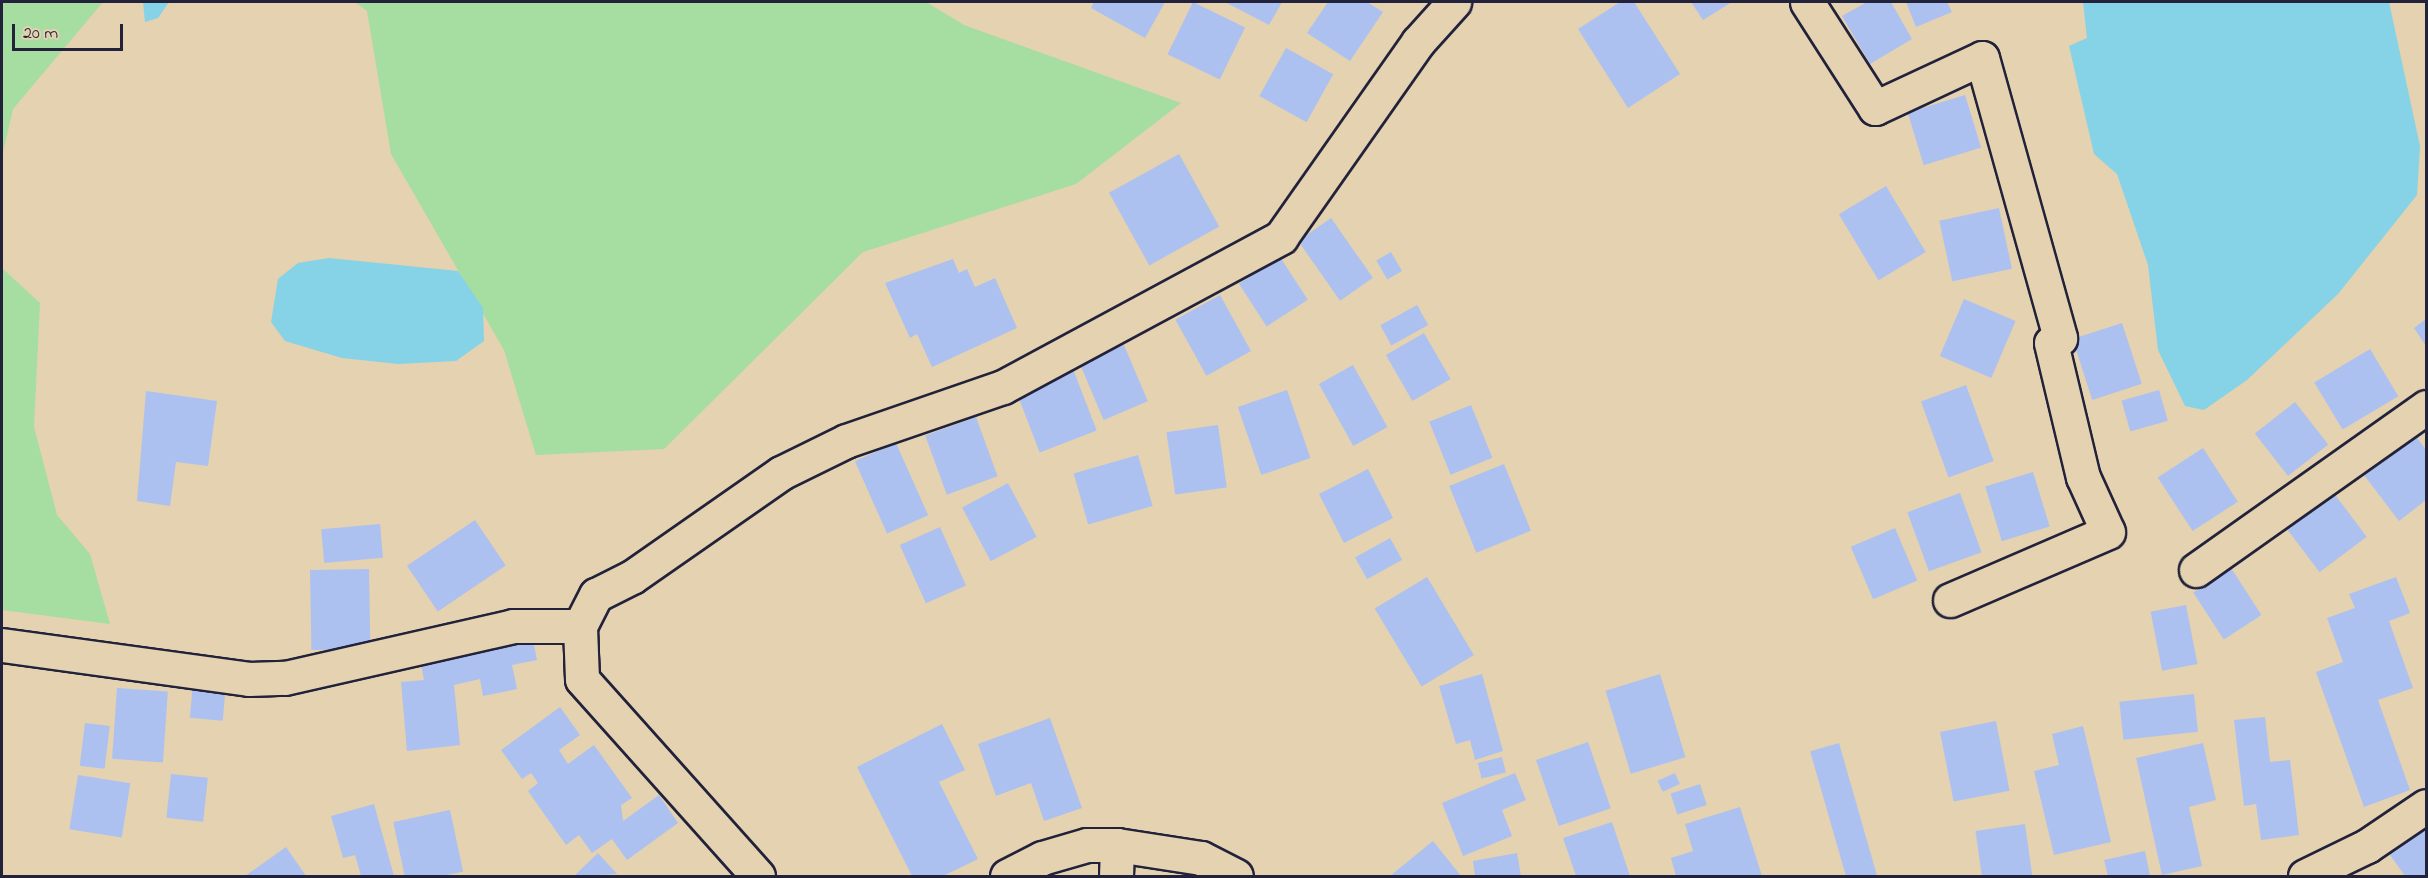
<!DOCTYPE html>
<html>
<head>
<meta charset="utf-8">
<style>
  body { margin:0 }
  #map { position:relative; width:2428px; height:878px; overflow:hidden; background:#e4d2b0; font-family:"Indie Flower",sans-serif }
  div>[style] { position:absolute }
  .green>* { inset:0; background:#a6dda0 }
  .water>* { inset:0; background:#86d2e6 }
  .building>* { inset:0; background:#adc1f0; transform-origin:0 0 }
  .roads { filter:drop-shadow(2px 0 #22223b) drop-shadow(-2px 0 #22223b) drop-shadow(0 2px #22223b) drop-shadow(0 -2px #22223b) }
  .minor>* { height:33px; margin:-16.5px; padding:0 16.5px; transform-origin:16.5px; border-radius:16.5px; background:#e4d2b0 }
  span { translate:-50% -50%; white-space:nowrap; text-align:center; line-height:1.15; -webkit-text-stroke:4.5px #e4d2b0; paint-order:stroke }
  .frame { position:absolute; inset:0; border:3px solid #22223b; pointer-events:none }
  .scale { position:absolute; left:12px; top:24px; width:111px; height:27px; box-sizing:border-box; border:3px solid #22223b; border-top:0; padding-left:8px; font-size:18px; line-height:21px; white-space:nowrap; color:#22223b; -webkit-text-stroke:4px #e4d2b0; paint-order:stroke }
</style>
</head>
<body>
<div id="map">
  <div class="green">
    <div style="clip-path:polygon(2px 2px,103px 2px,13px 109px,2px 157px)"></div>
    <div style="clip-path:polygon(355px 2px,926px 2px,964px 25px,1181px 103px,1076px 184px,863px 252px,664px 449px,536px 455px,504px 350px,391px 154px,367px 11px)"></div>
    <div style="clip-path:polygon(2px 268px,40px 303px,34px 427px,57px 515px,90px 554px,110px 624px,2px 610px)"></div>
  </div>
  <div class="water">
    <div style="clip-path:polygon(143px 2px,169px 2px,158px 18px,145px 22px)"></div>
    <div style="clip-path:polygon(2083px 2px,2389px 2px,2420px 146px,2417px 195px,2338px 294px,2247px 380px,2204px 410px,2185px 406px,2158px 350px,2148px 265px,2117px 174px,2094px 154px,2069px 46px,2087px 38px)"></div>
    <div style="clip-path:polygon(329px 258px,458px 271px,483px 308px,484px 341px,456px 361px,398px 364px,342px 358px,285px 341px,271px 322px,278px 279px,298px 263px)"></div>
  </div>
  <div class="building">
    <div style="clip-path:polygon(1094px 2px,1165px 2px,1145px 38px,1091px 8px)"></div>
    <div style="left:1193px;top:2px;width:58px;height:58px;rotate:26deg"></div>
    <div style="clip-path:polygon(1225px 2px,1282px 2px,1269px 25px)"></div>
    <div style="clip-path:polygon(1328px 2px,1367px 2px,1383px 12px,1350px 61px,1307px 33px)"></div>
    <div style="clip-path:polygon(1620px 2px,1634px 2px,1680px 74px,1628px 108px,1578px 29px)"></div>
    <div style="clip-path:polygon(1691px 2px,1732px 2px,1703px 20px)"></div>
    <div style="clip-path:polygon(1867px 2px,1891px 2px,1912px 39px,1870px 64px,1842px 16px)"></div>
    <div style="clip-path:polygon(1906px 2px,1947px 2px,1952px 12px,1916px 27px)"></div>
    <div style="left:1286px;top:48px;width:54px;height:55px;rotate:29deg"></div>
    <div style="left:1965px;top:95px;width:55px;height:60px;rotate:73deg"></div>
    <div style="left:1179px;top:154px;width:83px;height:80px;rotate:61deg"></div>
    <div style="left:1886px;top:186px;width:77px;height:55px;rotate:59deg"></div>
    <div style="left:1999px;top:208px;width:62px;height:61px;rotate:78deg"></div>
    <div style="left:1331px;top:218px;width:73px;height:40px;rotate:55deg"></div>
    <div style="left:1391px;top:252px;width:22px;height:17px;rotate:60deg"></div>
    <div style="left:1280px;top:257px;width:51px;height:49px;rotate:57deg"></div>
    <div style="clip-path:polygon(953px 259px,959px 273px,967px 269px,975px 287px,995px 278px,1017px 328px,932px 367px,917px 334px,910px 338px,885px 283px)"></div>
    <div style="left:1220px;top:295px;width:64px;height:51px;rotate:61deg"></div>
    <div style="left:1964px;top:299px;width:56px;height:62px;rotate:23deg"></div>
    <div style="left:1417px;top:305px;width:23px;height:42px;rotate:61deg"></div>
    <div style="clip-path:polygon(2426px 319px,2426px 346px,2414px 328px)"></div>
    <div style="left:2122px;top:323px;width:64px;height:52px;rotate:72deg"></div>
    <div style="left:1424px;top:333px;width:53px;height:44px;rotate:60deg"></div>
    <div style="left:1124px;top:345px;width:61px;height:48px;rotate:67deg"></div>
    <div style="left:2370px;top:349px;width:55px;height:65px;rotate:59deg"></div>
    <div style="left:1353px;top:365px;width:71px;height:39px;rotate:61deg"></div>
    <div style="left:1073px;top:369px;width:66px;height:61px;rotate:69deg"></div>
    <div style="left:1966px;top:385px;width:81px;height:48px;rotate:70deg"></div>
    <div style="left:1287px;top:390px;width:72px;height:52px;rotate:71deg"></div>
    <div style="left:2159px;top:390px;width:32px;height:39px;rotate:74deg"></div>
    <div style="clip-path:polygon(146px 391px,217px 401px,208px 466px,176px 462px,170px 506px,137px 501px)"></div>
    <div style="left:2295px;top:402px;width:54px;height:51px;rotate:52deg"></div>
    <div style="left:1471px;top:405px;width:57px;height:45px;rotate:68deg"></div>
    <div style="left:976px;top:417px;width:63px;height:54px;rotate:70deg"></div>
    <div style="left:1218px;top:425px;width:63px;height:52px;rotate:82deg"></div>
    <div style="clip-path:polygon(2415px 435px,2426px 450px,2426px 500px,2399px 521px,2364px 475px)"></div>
    <div style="left:896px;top:443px;width:79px;height:45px;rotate:66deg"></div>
    <div style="left:2203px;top:448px;width:64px;height:54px;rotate:57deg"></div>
    <div style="left:1138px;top:455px;width:53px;height:67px;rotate:74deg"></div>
    <div style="left:1504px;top:464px;width:72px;height:59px;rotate:68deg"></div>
    <div style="left:1368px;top:469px;width:55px;height:55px;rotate:63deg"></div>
    <div style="left:2033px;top:472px;width:57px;height:50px;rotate:73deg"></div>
    <div style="left:1008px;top:483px;width:61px;height:52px;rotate:62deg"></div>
    <div style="left:2333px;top:492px;width:56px;height:59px;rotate:53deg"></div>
    <div style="left:1960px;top:493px;width:63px;height:56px;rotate:70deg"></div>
    <div style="left:475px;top:520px;width:55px;height:82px;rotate:56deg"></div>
    <div style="left:380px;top:524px;width:34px;height:59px;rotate:85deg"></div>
    <div style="left:940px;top:527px;width:64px;height:44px;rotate:66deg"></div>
    <div style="left:1895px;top:528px;width:57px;height:48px;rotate:67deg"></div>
    <div style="left:1390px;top:538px;width:25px;height:40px;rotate:61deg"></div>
    <div style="left:2231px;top:568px;width:56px;height:45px;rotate:57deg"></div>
    <div style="left:369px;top:569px;width:80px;height:59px;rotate:89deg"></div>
    <div style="left:1427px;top:577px;width:91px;height:61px;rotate:59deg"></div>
    <div style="clip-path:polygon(2396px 577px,2410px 613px,2389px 621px,2413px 688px,2378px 700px,2410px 790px,2364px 807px,2316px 672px,2343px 662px,2327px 618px,2355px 608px,2349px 594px)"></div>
    <div style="left:2186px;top:605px;width:60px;height:36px;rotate:79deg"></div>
    <div style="clip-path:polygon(531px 631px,537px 660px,512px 665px,517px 689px,483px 696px,480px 679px,454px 685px,460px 745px,407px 751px,401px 682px,424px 680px,419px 654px)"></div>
    <div style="clip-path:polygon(1482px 674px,1503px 751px,1475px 760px,1470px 740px,1456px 744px,1439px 686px)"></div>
    <div style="left:1660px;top:674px;width:87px;height:57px;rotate:73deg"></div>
    <div style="left:193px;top:682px;width:33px;height:36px;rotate:5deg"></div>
    <div style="left:117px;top:688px;width:51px;height:71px;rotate:4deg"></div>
    <div style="left:2194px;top:694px;width:38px;height:75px;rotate:84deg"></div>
    <div style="clip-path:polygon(560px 707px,580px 735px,559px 750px,568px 764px,594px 745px,632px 798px,621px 805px,623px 821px,659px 795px,678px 823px,627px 860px,612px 839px,592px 853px,579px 835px,566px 845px,528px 791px,538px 783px,531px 773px,522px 779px,501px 750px)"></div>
    <div style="clip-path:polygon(2265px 717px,2270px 762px,2290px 760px,2299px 835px,2261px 840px,2256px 804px,2244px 806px,2234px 720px)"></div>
    <div style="clip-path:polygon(1050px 718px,1082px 808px,1044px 821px,1031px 783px,996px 796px,978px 744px)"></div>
    <div style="left:1996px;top:721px;width:71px;height:57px;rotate:79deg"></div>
    <div style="left:85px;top:723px;width:25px;height:43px;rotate:7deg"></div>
    <div style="clip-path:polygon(942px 724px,965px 770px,939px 782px,978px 859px,943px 876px,912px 876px,857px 767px)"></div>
    <div style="clip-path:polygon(2083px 726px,2111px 842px,2054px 855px,2034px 771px,2059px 765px,2052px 734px)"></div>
    <div style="left:1588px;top:742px;width:70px;height:55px;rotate:71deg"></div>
    <div style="left:1839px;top:743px;width:138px;height:30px;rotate:74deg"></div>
    <div style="clip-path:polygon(2203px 743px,2216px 800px,2189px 807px,2202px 866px,2162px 875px,2136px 758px)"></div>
    <div style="left:1502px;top:757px;width:16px;height:25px;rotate:76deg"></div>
    <div style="clip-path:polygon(1515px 773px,1526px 800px,1502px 810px,1512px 836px,1463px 856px,1442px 803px)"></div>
    <div style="left:1675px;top:773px;width:12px;height:19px;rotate:66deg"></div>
    <div style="left:171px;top:774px;width:37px;height:44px;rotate:6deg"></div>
    <div style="left:78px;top:775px;width:53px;height:55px;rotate:9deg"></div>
    <div style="left:1700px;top:784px;width:22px;height:31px;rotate:72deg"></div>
    <div style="clip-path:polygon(374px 804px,394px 876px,361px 876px,355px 855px,343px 858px,331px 816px)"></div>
    <div style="clip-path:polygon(1740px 807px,1762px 876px,1676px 876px,1671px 858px,1693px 851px,1685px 824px)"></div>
    <div style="left:450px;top:810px;width:63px;height:58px;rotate:78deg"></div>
    <div style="clip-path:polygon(1612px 822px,1630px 876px,1576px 876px,1563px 838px)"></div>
    <div style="left:2025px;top:824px;width:52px;height:50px;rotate:82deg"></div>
    <div style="clip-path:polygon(2426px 825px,2426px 876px,2405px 876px,2388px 852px)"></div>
    <div style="clip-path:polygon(1433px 841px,1461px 876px,1390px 876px)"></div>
    <div style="clip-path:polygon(286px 847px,306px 876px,245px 876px)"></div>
    <div style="clip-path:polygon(2145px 851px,2150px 876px,2108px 876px,2104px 860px)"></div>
    <div style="clip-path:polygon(598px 853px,617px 874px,576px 876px,575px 875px)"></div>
    <div style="clip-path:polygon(1517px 853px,1521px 876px,1475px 876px,1473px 861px)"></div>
  </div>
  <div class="roads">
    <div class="minor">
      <div style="left:1807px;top:2px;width:126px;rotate:57.3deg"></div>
      <div style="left:1875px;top:108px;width:118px;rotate:-25deg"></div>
      <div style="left:1982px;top:58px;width:291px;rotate:74.4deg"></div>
      <div style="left:2060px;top:338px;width:10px;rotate:151deg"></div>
      <div style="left:2051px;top:343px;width:138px;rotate:76.6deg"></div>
      <div style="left:2083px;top:477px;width:60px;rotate:65.6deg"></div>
      <div style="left:2108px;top:532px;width:172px;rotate:156.7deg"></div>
      <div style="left:2196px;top:570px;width:282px;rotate:-35.3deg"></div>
      <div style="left:2px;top:645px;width:249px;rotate:7.8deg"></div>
      <div style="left:249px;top:679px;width:36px;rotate:-2deg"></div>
      <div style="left:285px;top:678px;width:234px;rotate:-12.8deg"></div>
      <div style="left:513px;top:626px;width:67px"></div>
      <div style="left:758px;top:876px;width:264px;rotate:-131.8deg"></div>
      <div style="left:582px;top:679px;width:53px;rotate:-92.2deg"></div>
      <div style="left:580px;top:626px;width:35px;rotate:-63deg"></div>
      <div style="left:596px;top:595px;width:40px;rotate:-26.6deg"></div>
      <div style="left:632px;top:577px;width:182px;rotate:-34.9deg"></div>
      <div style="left:781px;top:473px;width:72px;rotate:-26.2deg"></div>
      <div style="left:846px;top:441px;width:166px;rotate:-19deg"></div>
      <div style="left:1003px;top:387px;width:316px;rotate:-28.3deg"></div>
      <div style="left:1281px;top:237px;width:238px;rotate:-54.9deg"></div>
      <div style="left:1418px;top:42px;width:54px;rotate:-48deg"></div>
      <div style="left:1007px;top:876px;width:39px;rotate:-27deg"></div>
      <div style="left:1042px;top:858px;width:47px;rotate:-16.1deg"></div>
      <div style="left:1087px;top:845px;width:30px"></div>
      <div style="left:1117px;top:845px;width:85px;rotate:8.8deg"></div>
      <div style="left:1201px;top:858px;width:39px;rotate:27deg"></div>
      <div style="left:1116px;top:876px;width:31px;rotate:-88deg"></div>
      <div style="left:2305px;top:876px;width:69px;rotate:-25.8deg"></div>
      <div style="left:2367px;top:846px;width:71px;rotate:-34.1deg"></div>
    </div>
  </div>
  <div class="frame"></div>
  <div class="scale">20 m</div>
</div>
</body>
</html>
